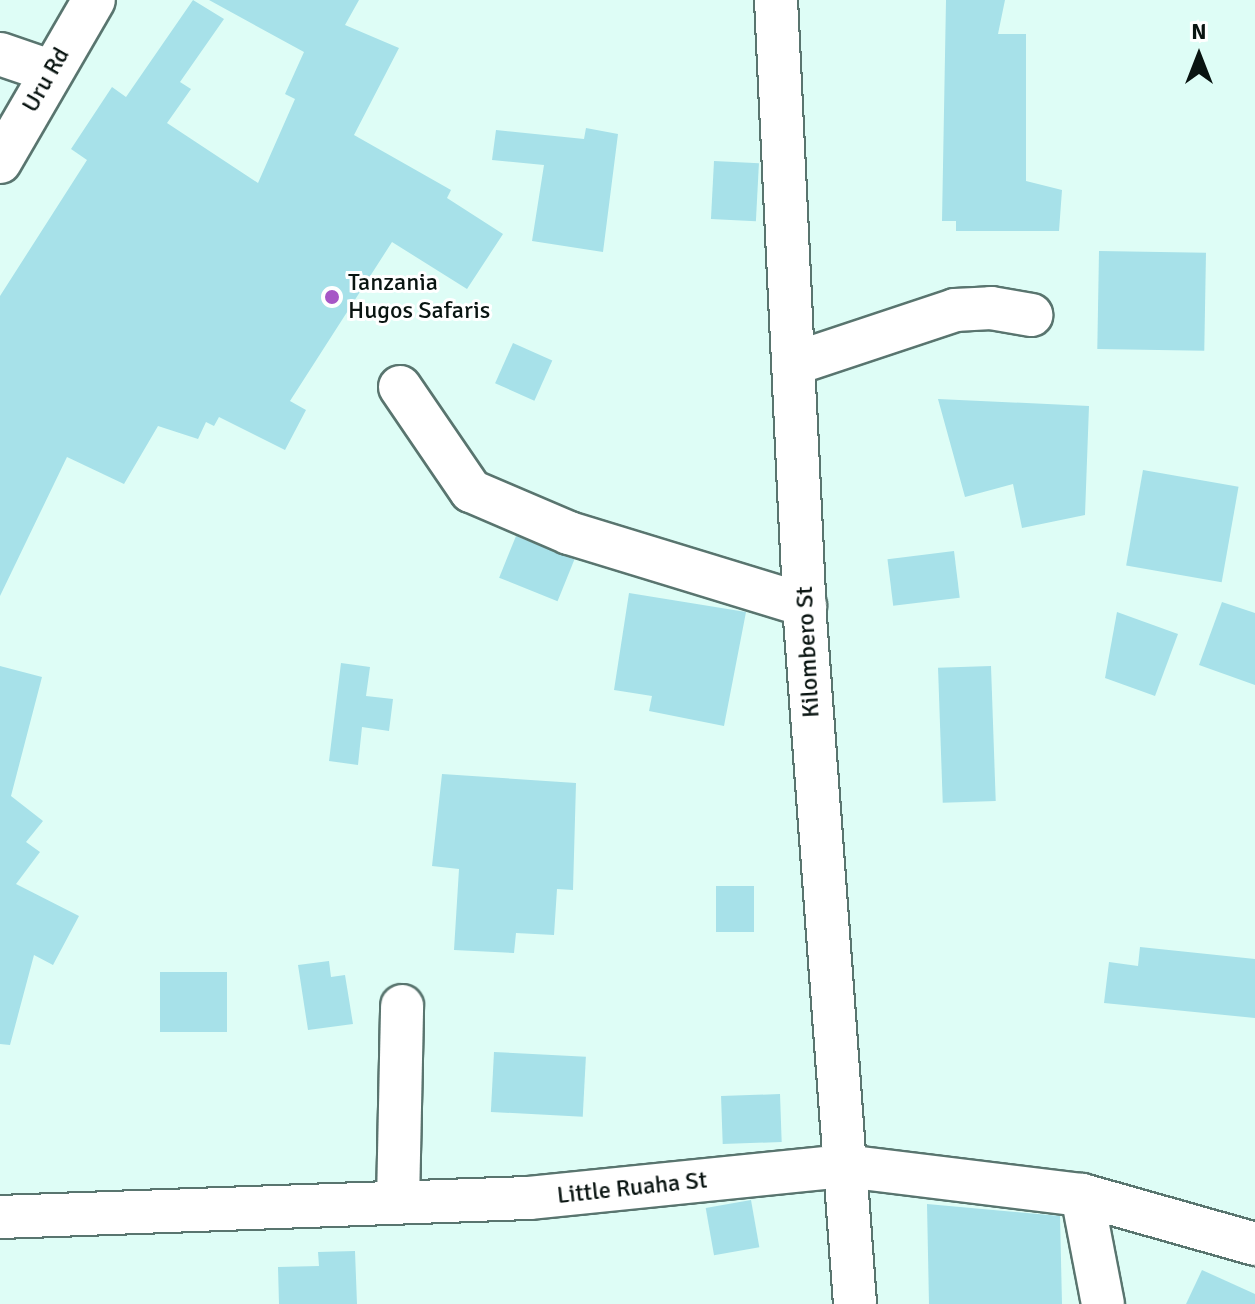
<!DOCTYPE html>
<html>
<head>
<meta charset="utf-8">
<style>
  body { margin:0 }
  #map { position:relative; width:1255px; height:1304px; overflow:hidden; background:#defdf6; font-family:Signika,sans-serif }
  div>[style] { position:absolute }
  .building>* { inset:0; background:#a7e1e9; transform-origin:0 0 }
  .roads { filter:drop-shadow(2px 0 #59756f) drop-shadow(-2px 0 #59756f) drop-shadow(0 2px #59756f) drop-shadow(0 -2px #59756f) }
  .minor>* { height:42px; margin:-21px; padding:0 21px; transform-origin:21px; border-radius:21px; background:#fff }
  .dots>* { width:22px; height:22px; translate:-50% -50%; box-sizing:border-box; border:4px solid #fff; border-radius:50% }
  span { translate:-50% -50%; white-space:nowrap; text-align:center; line-height:1.15; -webkit-text-stroke:6px #fff; paint-order:stroke }
  .street-label { font-size:24px; color:#091411 }
  .poi-label { font-size:24px; color:#091411 }
  .left { translate:0 -50%; text-align:left }
  .north { position:absolute; left:1159px; top:16px; width:80px; height:80px; -webkit-text-stroke:6px #fff; paint-order:stroke; rotate:0deg; font-size:22px; font-weight:700; line-height:32px; text-align:center; color:#091411 }
  .north::after { content:''; display:block; margin:auto; width:28px; height:36px; background:#091411; clip-path:polygon(50% 0,100% 100%,50% 72%,0 100%) }
</style>
</head>
<body>
<div id="map">
  <div class="building">
    <div style="clip-path:polygon(193px 0,224px 19px,180px 82px,191px 89px,167px 123px,258px 183px,295px 99px,285px 94px,304px 52px,209px 0,359px 0,345px 25px,399px 48px,354px 135px,451px 190px,447px 198px,503px 234px,467px 289px,392px 242px,290px 401px,306px 410px,285px 450px,219px 417px,214px 426px,206px 422px,198px 439px,158px 426px,124px 484px,67px 457px,0 596px,0 296px,87px 160px,71px 149px,112px 87px,126px 97px)"></div>
    <div style="clip-path:polygon(946px 0,1005px 0,998px 34px,1026px 34px,1026px 181px,1062px 190px,1059px 231px,956px 231px,956px 221px,942px 221px)"></div>
    <div style="clip-path:polygon(586px 128px,618px 134px,603px 252px,532px 241px,544px 165px,492px 160px,496px 130px,584px 139px)"></div>
    <div style="left:714px;top:161px;width:45px;height:58px;rotate:3deg"></div>
    <div style="left:1099px;top:251px;width:107px;height:98px;rotate:1deg"></div>
    <div style="left:513px;top:343px;width:43px;height:44px;rotate:24deg"></div>
    <div style="clip-path:polygon(938px 399px,1089px 406px,1085px 515px,1022px 528px,1013px 484px,965px 497px)"></div>
    <div style="left:1143px;top:470px;width:97px;height:97px;rotate:10deg"></div>
    <div style="left:516px;top:536px;width:63px;height:45px;rotate:22deg"></div>
    <div style="left:954px;top:551px;width:47px;height:67px;rotate:83deg"></div>
    <div style="clip-path:polygon(629px 593px,746px 612px,724px 726px,649px 711px,652px 696px,614px 690px)"></div>
    <div style="clip-path:polygon(1222px 602px,1255px 613px,1255px 685px,1199px 665px)"></div>
    <div style="clip-path:polygon(1117px 612px,1178px 634px,1155px 696px,1105px 678px)"></div>
    <div style="clip-path:polygon(341px 663px,370px 667px,366px 696px,393px 699px,389px 731px,362px 727px,358px 765px,329px 761px)"></div>
    <div style="clip-path:polygon(0 666px,42px 677px,11px 796px,43px 821px,26px 842px,40px 852px,16px 884px,79px 916px,53px 965px,34px 955px,10px 1045px,0 1044px)"></div>
    <div style="left:991px;top:666px;width:135px;height:53px;rotate:88deg"></div>
    <div style="clip-path:polygon(442px 774px,576px 783px,573px 890px,557px 889px,554px 935px,516px 933px,514px 953px,454px 950px,459px 869px,432px 866px)"></div>
    <div style="left:716px;top:886px;width:38px;height:46px"></div>
    <div style="clip-path:polygon(1140px 947px,1255px 959px,1255px 1018px,1104px 1003px,1109px 962px,1138px 966px)"></div>
    <div style="clip-path:polygon(329px 961px,331px 977px,345px 975px,353px 1024px,308px 1030px,298px 965px)"></div>
    <div style="left:160px;top:972px;width:67px;height:60px"></div>
    <div style="left:494px;top:1052px;width:92px;height:60px;rotate:3deg"></div>
    <div style="left:780px;top:1094px;width:48px;height:59px;rotate:88deg"></div>
    <div style="left:751px;top:1200px;width:48px;height:46px;rotate:80deg"></div>
    <div style="clip-path:polygon(927px 1204px,1060px 1216px,1062px 1304px,929px 1304px)"></div>
    <div style="clip-path:polygon(355px 1251px,357px 1304px,279px 1304px,278px 1267px,319px 1266px,318px 1252px)"></div>
    <div style="clip-path:polygon(1202px 1270px,1255px 1294px,1255px 1304px,1186px 1304px)"></div>
  </div>
  <div class="roads">
    <div class="minor">
      <div style="left:776px;top:0;width:619px;rotate:87.31deg"></div>
      <div style="left:805px;top:618px;width:688px;rotate:85.83deg"></div>
      <div style="left:0;top:54px;width:53px;rotate:18.8deg"></div>
      <div style="left:0;top:162px;width:187px;rotate:-59.9deg"></div>
      <div style="left:796px;top:363px;width:168px;rotate:-18.4deg"></div>
      <div style="left:955px;top:310px;width:36px;rotate:-3deg"></div>
      <div style="left:991px;top:308px;width:41px;rotate:9.9deg"></div>
      <div style="left:400px;top:387px;width:126px;rotate:55.7deg"></div>
      <div style="left:471px;top:491px;width:107px;rotate:23.2deg"></div>
      <div style="left:569px;top:533px;width:247px;rotate:17deg"></div>
      <div style="left:1082px;top:1195px;width:111px;rotate:79.1deg"></div>
      <div style="left:398px;top:1202px;width:196px;rotate:-88.8deg"></div>
      <div style="left:0;top:1217px;width:529px;rotate:-2.06deg"></div>
      <div style="left:529px;top:1198px;width:318px;rotate:-5.8deg"></div>
      <div style="left:845px;top:1166px;width:239px;rotate:7deg"></div>
      <div style="left:1082px;top:1195px;width:180px;rotate:15.8deg"></div>
    </div>
  </div>
  <div class="dots">
    <div style="left:332px;top:297px;background:#a656c6"></div>
  </div>
  <div class="street-label">
    <span style="left:46px;top:80px;rotate:-60deg">Uru Rd</span>
    <span style="left:808px;top:652px;rotate:-93deg">Kilombero St</span>
    <span style="left:632px;top:1188px;rotate:-6deg">Little Ruaha St</span>
  </div>
  <div class="poi-label">
    <span class="left" style="left:348px;top:297px">Tanzania<br>Hugos Safaris</span>
  </div>
  <div class="north">N</div>
</div>
</body>
</html>
